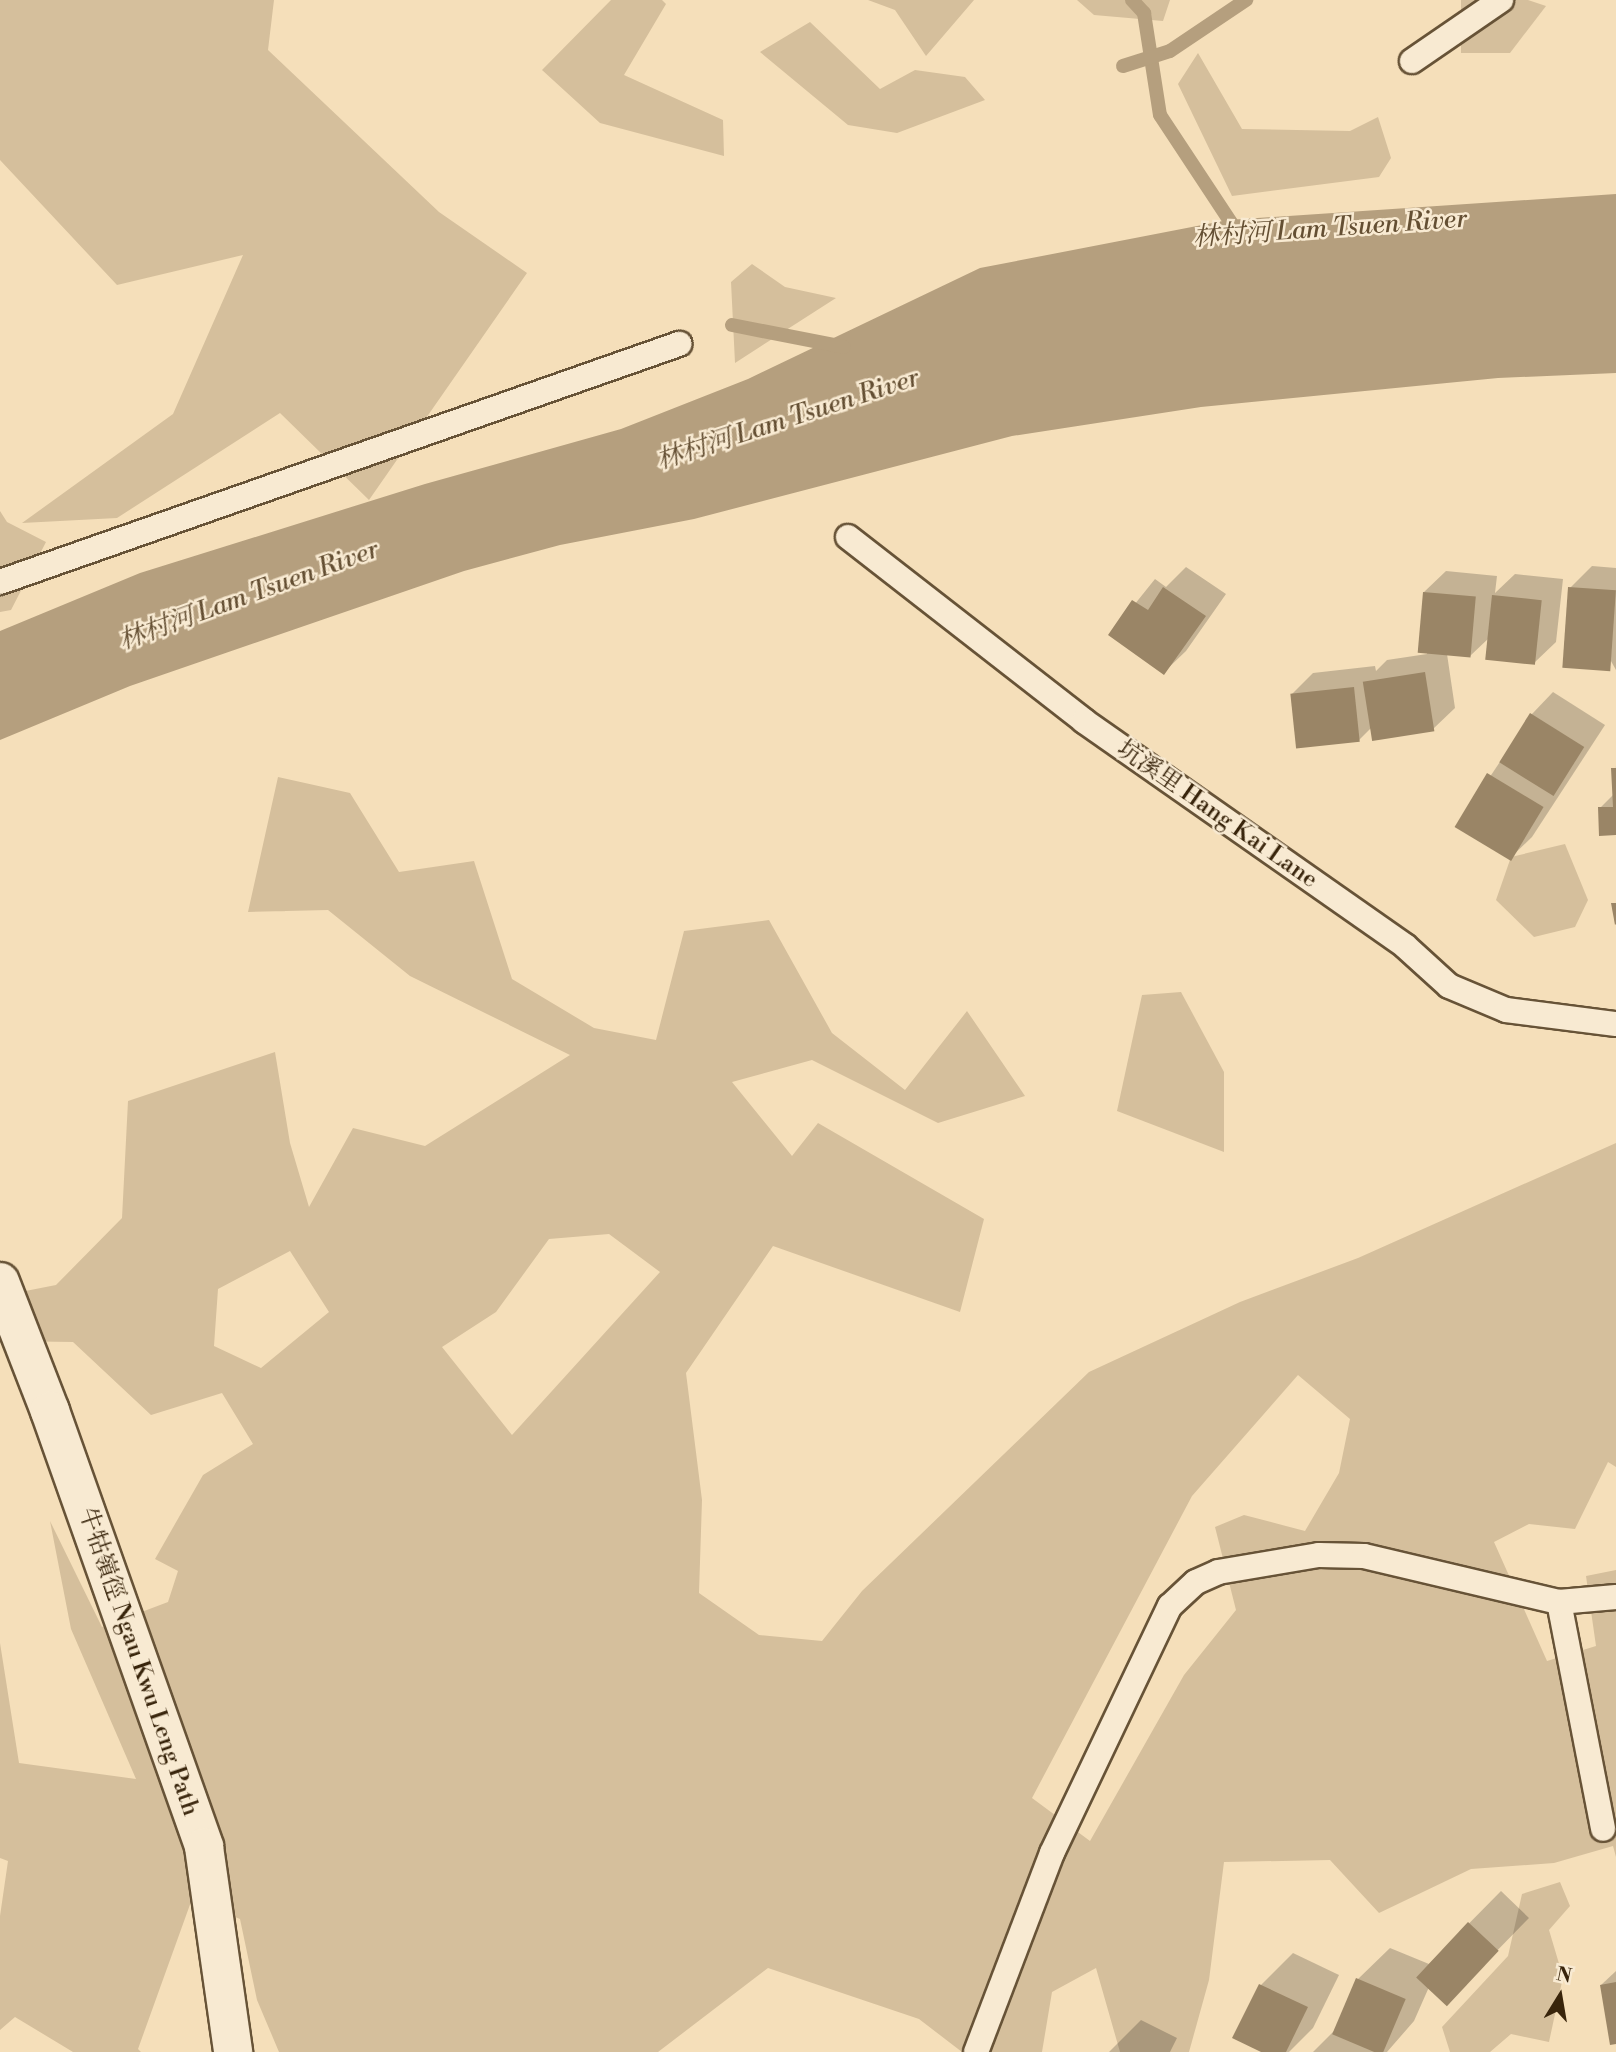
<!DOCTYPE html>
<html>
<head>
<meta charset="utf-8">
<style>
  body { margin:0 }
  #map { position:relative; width:1616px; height:2052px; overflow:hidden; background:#f5dfba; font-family:"Libre Bodoni","Noto Serif TC",serif }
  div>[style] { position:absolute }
  .green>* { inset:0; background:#d5bf9c }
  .water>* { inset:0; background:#b59f7e }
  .shadow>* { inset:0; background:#0003 }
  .stream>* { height:14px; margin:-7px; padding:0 7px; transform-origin:7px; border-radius:7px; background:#b59f7e }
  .building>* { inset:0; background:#9a8566; transform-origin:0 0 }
  .roads { filter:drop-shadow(2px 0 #675337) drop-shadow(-2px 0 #675337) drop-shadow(0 2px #675337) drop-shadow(0 -2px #675337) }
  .service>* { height:24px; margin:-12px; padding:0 12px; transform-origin:12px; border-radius:12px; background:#f8ead2 }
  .minor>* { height:38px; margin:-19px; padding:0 19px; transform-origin:19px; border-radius:19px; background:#f8ead2 }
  span { translate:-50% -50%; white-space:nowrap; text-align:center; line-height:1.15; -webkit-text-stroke:5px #f8ead2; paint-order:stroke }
  .street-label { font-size:24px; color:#38240b }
  .water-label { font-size:26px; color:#644f33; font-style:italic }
  .north { position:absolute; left:1525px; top:1961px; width:70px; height:70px; -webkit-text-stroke:5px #f8ead2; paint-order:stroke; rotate:11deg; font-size:19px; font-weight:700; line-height:28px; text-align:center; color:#38240b }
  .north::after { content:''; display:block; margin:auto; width:24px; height:32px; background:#38240b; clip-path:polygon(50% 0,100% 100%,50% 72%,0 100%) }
</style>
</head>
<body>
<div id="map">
  <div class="green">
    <div style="clip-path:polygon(0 0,274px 0,268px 50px,439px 212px,527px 273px,369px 500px,280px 413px,117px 518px,22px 523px,173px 414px,243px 255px,117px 285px,0 160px)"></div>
    <div style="clip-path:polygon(611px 0,662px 0,666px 4px,624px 75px,723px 120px,724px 156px,600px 123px,542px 70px)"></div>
    <div style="clip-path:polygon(868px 0,974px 0,926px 56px,895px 10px)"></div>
    <div style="clip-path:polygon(1077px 0,1170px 0,1163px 21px,1094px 15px)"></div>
    <div style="clip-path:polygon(1461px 0,1528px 0,1546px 6px,1510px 53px,1461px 53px)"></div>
    <div style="clip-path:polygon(810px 22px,880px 89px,915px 70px,965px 77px,985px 100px,897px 133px,848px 125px,760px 52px)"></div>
    <div style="clip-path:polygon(1198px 53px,1242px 129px,1350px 131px,1378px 117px,1391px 158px,1379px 177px,1232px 196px,1178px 84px)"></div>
    <div style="clip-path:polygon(752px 264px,785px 287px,836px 298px,735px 363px,731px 282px)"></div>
    <div style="clip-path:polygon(0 511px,7px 522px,46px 542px,11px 610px,0 612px)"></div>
    <div style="clip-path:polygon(evenodd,278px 777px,350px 793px,399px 872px,474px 861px,512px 979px,594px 1028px,656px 1040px,684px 931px,769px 920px,832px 1033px,905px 1090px,967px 1011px,1025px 1096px,938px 1123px,812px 1060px,732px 1082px,792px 1156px,818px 1123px,984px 1219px,960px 1312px,773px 1246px,686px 1373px,702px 1500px,699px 1593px,759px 1635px,822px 1641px,862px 1591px,1089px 1372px,1240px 1302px,1358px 1258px,1616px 1143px,1616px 1467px,1608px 1462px,1575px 1529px,1529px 1524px,1494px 1542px,1547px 1661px,1596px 1646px,1586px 1576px,1616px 1570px,1616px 1857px,1613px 1846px,1554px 1863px,1471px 1869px,1379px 1913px,1330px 1860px,1224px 1862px,1209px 1980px,1189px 2052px,1120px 2052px,1096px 1968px,1052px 1992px,1042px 2052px,962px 2052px,919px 2019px,768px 1968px,658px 2052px,279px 2052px,257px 2000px,240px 1919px,192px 1899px,138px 2049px,141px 2052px,73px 2052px,15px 2017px,0 2030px,0 1916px,8px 1861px,0 1858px,0 1643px,19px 1763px,136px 1779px,71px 1629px,50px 1521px,102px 1627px,168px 1602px,178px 1571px,155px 1559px,203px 1475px,253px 1444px,222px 1393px,151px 1415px,73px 1342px,5px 1341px,0 1296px,56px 1285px,122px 1218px,128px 1101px,275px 1052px,290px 1143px,309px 1207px,353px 1128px,425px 1146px,570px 1055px,410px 976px,328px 910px,248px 912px,278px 777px,609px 1234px,660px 1272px,512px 1435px,442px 1347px,496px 1312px,549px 1239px,609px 1234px,278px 777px,290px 1251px,329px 1312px,261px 1368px,214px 1346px,218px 1289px,290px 1251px,278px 777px,1298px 1375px,1350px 1419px,1339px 1473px,1305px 1531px,1244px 1515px,1215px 1527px,1236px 1610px,1184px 1675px,1090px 1841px,1032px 1798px,1192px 1496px,1298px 1375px)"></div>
    <div style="clip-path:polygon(1565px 844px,1588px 900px,1575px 927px,1534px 937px,1496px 900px,1511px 857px)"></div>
    <div style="clip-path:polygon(1181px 992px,1224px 1072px,1224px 1152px,1117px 1111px,1142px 995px)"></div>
    <div style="clip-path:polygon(1560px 1882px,1570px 1906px,1549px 1930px,1563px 1977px,1549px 2042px,1511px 2034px,1490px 2052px,1450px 2052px,1442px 2027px,1508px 1956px,1522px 1894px)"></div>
  </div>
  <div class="water">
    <div style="clip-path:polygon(1616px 194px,1616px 373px,1498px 378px,1201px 407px,1012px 436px,694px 519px,560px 545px,464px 571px,130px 686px,0 740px,0 631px,140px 573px,425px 484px,621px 429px,748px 379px,980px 268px,1228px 220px)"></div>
  </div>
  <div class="shadow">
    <div style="clip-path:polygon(1592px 566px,1616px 568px,1616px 670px,1570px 588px)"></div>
    <div style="clip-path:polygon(1186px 567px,1226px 594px,1186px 651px,1164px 672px,1110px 635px,1155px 579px,1166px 587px)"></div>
    <div style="clip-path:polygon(1446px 571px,1497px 576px,1495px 593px,1515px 574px,1563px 579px,1556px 642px,1534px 663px,1489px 638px,1470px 656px,1447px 654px,1455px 708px,1433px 729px,1372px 727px,1359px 740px,1291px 695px,1313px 673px,1375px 666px,1376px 671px,1387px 660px,1427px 654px,1424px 592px)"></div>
    <div style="clip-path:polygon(1553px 692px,1605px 725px,1532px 837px,1510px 858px,1457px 826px,1532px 714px)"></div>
    <div style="clip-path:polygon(1616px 765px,1616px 833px,1600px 808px,1614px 794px)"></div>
    <div style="clip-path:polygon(1501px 1891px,1529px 1918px,1446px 2003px,1429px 1987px,1414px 2021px,1387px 2052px,1313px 2052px,1338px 2027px,1358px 1979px,1390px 1948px,1429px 1964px)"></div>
    <div style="clip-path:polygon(1293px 1953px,1339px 1975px,1313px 2028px,1289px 2052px,1265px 2052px,1261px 1985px)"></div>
    <div style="clip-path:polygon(1616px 1971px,1616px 2042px,1601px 1985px)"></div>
    <div style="clip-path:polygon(1141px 2020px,1177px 2038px,1170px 2052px,1109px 2052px)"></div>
  </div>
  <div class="stream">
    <div style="left:1132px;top:0;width:18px;rotate:47deg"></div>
    <div style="left:1144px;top:13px;width:103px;rotate:81.1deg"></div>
    <div style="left:1160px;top:115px;width:144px;rotate:56.6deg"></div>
    <div style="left:1123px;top:66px;width:49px;rotate:-17.7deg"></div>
    <div style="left:1170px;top:51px;width:92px;rotate:-33.9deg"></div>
    <div style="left:732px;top:325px;width:114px;rotate:11.1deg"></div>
  </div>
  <div class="building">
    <div style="clip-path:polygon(1163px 587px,1206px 616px,1164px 675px,1108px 635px,1132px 600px,1148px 610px)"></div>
    <div style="left:1568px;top:587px;width:48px;height:81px;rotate:4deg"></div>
    <div style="left:1423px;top:592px;width:53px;height:61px;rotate:5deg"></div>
    <div style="left:1492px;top:595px;width:50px;height:65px;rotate:6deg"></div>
    <div style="left:1425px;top:672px;width:60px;height:63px;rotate:81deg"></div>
    <div style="left:1354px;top:687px;width:55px;height:64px;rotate:84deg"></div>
    <div style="left:1530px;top:713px;width:64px;height:58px;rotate:32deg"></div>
    <div style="clip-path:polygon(1611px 768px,1616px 768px,1616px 835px,1599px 836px,1598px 807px,1613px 807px)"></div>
    <div style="left:1487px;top:773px;width:66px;height:63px;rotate:31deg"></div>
    <div style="clip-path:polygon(1611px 903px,1616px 903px,1616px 924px,1615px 925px)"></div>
    <div style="left:1468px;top:1922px;width:42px;height:76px;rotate:43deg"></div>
    <div style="left:1356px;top:1978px;width:54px;height:61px;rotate:23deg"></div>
    <div style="clip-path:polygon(1616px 1982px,1616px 2044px,1610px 2045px,1600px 1985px)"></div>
    <div style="clip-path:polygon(1259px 1984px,1308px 2007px,1286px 2052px,1261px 2052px,1232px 2038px)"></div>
  </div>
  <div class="roads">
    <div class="service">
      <div style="left:1412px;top:61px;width:108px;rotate:-34.4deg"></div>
      <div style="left:848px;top:537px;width:299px;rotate:37.9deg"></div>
      <div style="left:1084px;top:721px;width:392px;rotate:35deg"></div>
      <div style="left:1405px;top:946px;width:59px;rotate:42.3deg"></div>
      <div style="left:1449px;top:986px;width:62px;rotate:22.8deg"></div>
      <div style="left:1506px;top:1010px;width:111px;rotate:7.3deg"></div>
      <div style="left:0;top:582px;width:720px;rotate:-19.32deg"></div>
      <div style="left:1559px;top:1602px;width:231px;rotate:79deg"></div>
      <div style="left:976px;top:2052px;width:213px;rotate:-69.1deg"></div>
      <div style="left:1052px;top:1853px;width:274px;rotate:-64.5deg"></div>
      <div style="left:1170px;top:1606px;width:35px;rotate:-43deg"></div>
      <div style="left:1196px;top:1582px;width:24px;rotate:-24deg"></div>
      <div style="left:1218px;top:1572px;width:102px;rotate:-9.6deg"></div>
      <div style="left:1319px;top:1555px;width:45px;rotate:1.3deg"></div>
      <div style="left:1364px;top:1556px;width:200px;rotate:13.3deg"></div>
      <div style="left:1559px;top:1602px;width:57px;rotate:-5deg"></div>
    </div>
    <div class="minor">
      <div style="left:0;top:1282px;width:138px;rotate:68.8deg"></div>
      <div style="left:50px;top:1411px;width:462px;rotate:70.5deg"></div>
      <div style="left:204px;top:1847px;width:207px;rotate:81.9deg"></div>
    </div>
  </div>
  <div class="street-label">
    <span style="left:1217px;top:815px;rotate:35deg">坑溪里 Hang Kai Lane</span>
    <span style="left:138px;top:1662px;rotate:71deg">牛牯嶺徑 Ngau Kwu Leng Path</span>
  </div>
  <div class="water-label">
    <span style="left:1330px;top:229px;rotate:-4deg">林村河 Lam Tsuen River</span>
    <span style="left:788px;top:420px;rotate:-18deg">林村河 Lam Tsuen River</span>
    <span style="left:249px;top:596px;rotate:-20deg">林村河 Lam Tsuen River</span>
  </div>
  <div class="north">N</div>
</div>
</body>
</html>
